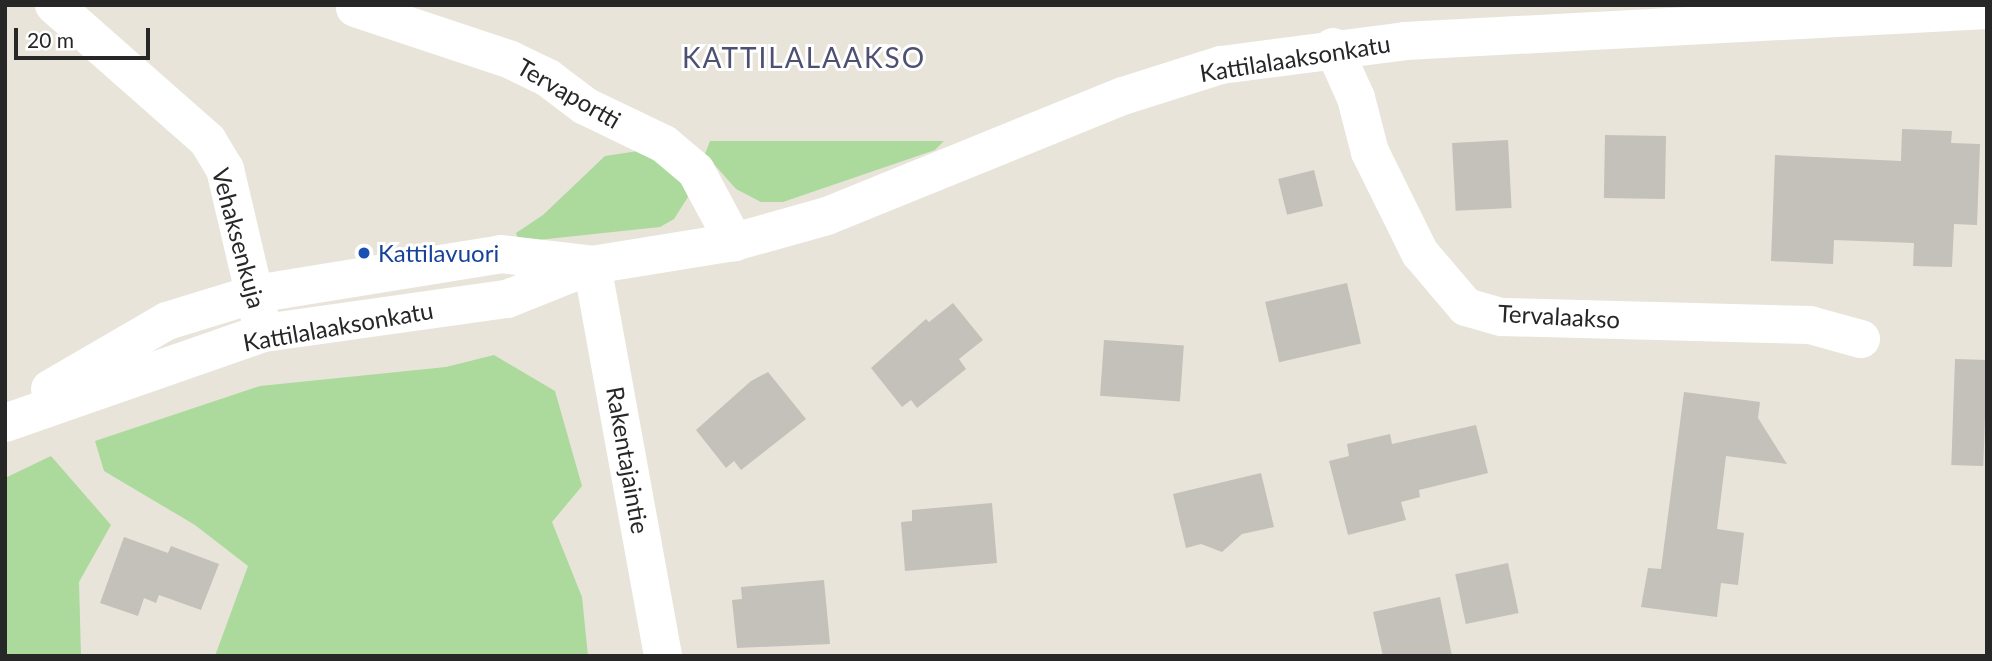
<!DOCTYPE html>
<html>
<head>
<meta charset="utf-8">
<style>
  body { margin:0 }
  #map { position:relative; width:1992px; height:661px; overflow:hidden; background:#e8e4da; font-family:Lato,sans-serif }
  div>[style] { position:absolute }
  .green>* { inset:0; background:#abda9c }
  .building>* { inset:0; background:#c4c0ba; transform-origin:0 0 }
  .street>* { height:38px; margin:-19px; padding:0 19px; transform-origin:19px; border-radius:19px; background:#fff }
  .secondary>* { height:38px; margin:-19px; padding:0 19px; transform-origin:19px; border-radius:19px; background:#fff }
  .dots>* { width:19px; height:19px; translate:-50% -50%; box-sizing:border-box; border:4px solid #fff; border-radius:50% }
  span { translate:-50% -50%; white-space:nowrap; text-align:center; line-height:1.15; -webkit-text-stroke:6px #fff; paint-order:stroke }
  .street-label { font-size:24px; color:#272727 }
  .transit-label { font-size:24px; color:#164399 }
  .left { translate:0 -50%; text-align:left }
  .quarter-label { font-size:28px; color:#4d5072; letter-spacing:2px }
  .frame { position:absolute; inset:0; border:7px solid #272727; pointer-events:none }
  .scale { position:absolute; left:14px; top:28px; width:136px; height:32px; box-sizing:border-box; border:4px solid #272727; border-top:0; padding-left:9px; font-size:21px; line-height:24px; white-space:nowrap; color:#272727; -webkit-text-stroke:5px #fff; paint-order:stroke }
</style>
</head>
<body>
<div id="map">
  <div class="green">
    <div style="clip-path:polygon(710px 141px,944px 141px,935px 150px,783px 202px,761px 202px,736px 189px,705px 154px)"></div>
    <div style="clip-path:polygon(638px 151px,664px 162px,682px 179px,688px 197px,674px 219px,660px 227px,519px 242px,516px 233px,543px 215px,605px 156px)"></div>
    <div style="clip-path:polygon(494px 355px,555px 391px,582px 486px,552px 522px,582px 597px,588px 656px,215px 656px,248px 566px,195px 525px,104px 471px,95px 441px,260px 386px,446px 367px)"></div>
    <div style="clip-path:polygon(51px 456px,111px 525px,79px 582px,81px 656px,5px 656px,5px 478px)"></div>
  </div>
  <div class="building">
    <div style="clip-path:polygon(1902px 129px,1952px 131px,1951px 143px,1980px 144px,1977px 225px,1954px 224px,1952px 267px,1913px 266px,1914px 243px,1834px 240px,1833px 264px,1771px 261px,1775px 155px,1901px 161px)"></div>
    <div style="left:1605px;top:135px;width:61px;height:63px;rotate:1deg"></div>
    <div style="left:1508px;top:140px;width:68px;height:56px;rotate:87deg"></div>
    <div style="left:1314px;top:170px;width:37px;height:37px;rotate:76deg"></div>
    <div style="left:1347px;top:283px;width:62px;height:84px;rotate:77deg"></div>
    <div style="clip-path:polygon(953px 303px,983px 340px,959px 359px,966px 369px,917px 408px,911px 400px,902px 407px,871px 368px,926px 319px,929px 322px)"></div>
    <div style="left:1104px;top:340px;width:80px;height:56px;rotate:4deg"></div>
    <div style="left:1955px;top:359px;width:32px;height:106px;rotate:2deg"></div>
    <div style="clip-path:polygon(768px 372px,806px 419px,741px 470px,734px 461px,726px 468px,696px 430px,751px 381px)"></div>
    <div style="clip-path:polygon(1684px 392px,1760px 402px,1758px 418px,1787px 464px,1726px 456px,1717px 529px,1744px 533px,1738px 585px,1721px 583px,1717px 617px,1641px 607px,1648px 568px,1661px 569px)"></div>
    <div style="clip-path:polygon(1476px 425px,1488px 473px,1419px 490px,1420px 497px,1401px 502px,1406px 520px,1348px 535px,1329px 461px,1349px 456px,1347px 444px,1390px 434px,1392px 444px)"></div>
    <div style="clip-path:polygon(1261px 473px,1274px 527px,1242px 534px,1222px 552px,1201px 544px,1186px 548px,1173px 494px)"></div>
    <div style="clip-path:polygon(992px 503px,997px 563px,905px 571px,901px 522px,912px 521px,912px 510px)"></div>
    <div style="clip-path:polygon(124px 537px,168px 553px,171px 546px,219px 564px,201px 610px,159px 595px,156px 603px,144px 598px,138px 616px,100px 603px)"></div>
    <div style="left:1508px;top:563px;width:51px;height:54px;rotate:78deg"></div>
    <div style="clip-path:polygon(824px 580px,830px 644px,737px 648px,732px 600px,742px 599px,741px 587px)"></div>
    <div style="clip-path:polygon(1440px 597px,1452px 656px,1383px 656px,1373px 612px)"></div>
  </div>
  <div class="street">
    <div style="left:54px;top:5px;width:205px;rotate:41.4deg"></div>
    <div style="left:208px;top:141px;width:33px;rotate:59deg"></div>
    <div style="left:225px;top:169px;width:162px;rotate:76.8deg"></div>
    <div style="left:355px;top:8px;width:164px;rotate:18.4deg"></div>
    <div style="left:511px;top:60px;width:41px;rotate:25.9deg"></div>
    <div style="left:548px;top:78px;width:46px;rotate:37.1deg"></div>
    <div style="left:585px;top:106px;width:88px;rotate:25.7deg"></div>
    <div style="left:664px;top:144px;width:42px;rotate:40.2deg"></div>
    <div style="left:696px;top:171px;width:81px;rotate:61.8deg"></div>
    <div style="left:1333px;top:47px;width:56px;rotate:65.7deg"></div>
    <div style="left:1356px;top:98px;width:56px;rotate:75.5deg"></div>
    <div style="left:1370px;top:152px;width:113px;rotate:63.7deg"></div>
    <div style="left:1420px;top:253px;width:71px;rotate:49.6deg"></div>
    <div style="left:1466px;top:307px;width:37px;rotate:16deg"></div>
    <div style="left:1502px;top:317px;width:308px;rotate:1.5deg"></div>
    <div style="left:1810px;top:325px;width:53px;rotate:15.4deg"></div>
    <div style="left:592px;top:265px;width:397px;rotate:79.7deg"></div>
  </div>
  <div class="secondary">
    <div style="left:50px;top:389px;width:135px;rotate:-30.2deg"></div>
    <div style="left:167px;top:321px;width:92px;rotate:-17.1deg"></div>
    <div style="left:255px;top:294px;width:249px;rotate:-9.2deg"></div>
    <div style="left:501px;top:254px;width:87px;rotate:6.6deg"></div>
    <div style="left:5px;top:423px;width:274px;rotate:-19.2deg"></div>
    <div style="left:264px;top:333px;width:245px;rotate:-8deg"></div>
    <div style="left:507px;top:299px;width:92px;rotate:-21.8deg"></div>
    <div style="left:592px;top:265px;width:144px;rotate:-9.2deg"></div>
    <div style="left:734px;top:242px;width:97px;rotate:-15.6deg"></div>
    <div style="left:827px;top:216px;width:319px;rotate:-22.1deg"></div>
    <div style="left:1123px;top:96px;width:103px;rotate:-17.6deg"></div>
    <div style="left:1221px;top:65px;width:186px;rotate:-7.4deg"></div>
    <div style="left:1405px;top:41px;width:583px;rotate:-3.05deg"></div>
  </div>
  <div class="dots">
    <div style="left:364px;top:253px;background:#1a4fb4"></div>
  </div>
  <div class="street-label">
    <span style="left:1295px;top:58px;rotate:-9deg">Kattilalaaksonkatu</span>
    <span style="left:569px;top:93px;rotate:30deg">Tervaportti</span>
    <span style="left:239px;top:238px;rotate:75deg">Vehaksenkuja</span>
    <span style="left:1559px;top:316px;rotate:3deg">Tervalaakso</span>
    <span style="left:338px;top:326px;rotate:-10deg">Kattilalaaksonkatu</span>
    <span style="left:628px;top:460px;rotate:80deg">Rakentajaintie</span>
  </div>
  <div class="transit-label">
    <span class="left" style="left:378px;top:253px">Kattilavuori</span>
  </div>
  <div class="quarter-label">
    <span style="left:804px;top:57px">KATTILALAAKSO</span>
  </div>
  <div class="frame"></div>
  <div class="scale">20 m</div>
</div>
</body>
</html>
